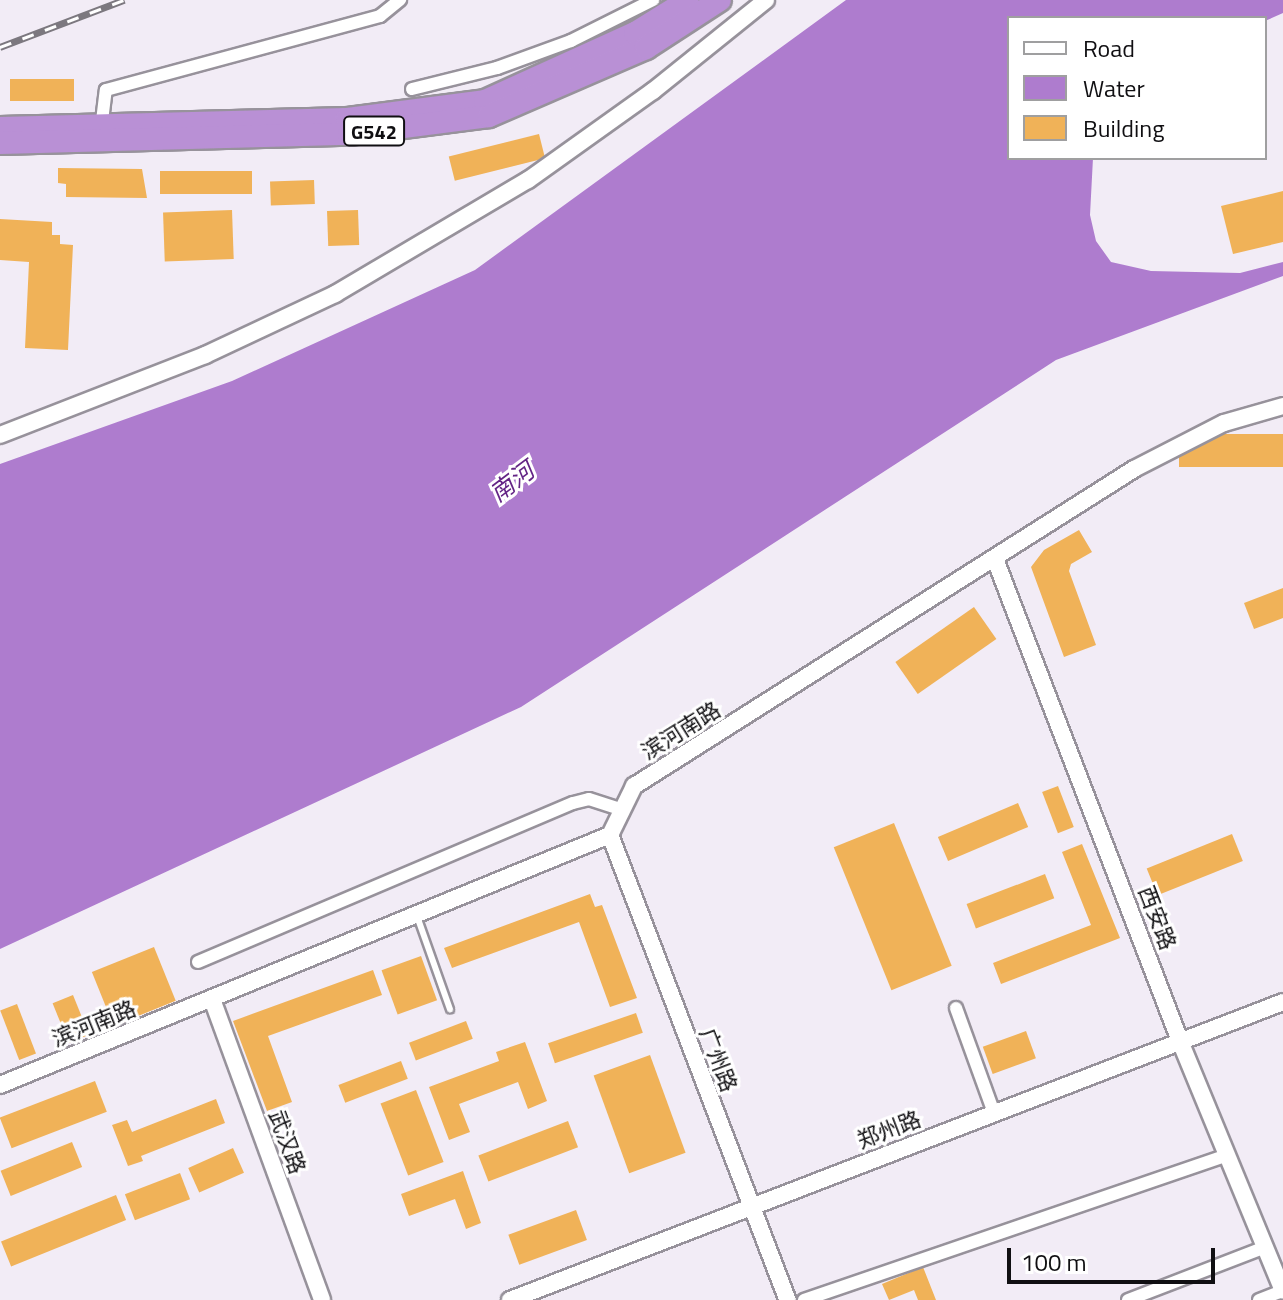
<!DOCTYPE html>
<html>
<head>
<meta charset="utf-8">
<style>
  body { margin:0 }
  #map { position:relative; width:1283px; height:1300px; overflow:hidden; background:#f2ecf6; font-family:"Titillium Web","Noto Sans SC",sans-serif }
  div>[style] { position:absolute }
  .water>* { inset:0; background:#ae7cce }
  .building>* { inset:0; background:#f0b258; transform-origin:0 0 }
  .roads { filter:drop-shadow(2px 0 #97929b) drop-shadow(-2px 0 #97929b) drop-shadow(0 2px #97929b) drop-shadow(0 -2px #97929b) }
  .lane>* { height:6px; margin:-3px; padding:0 3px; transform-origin:3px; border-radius:3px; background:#fff }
  .street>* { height:12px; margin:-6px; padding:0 6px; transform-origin:6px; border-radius:6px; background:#fff }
  .secondary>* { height:16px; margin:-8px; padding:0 8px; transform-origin:8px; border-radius:8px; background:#fff }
  .highway>* { height:22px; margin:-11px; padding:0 11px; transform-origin:11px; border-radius:11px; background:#b990d5 }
  .rail>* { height:7px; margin-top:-3.5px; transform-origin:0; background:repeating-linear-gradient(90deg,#fff 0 12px,#7c787f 0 24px); box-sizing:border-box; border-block:2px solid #7c787f }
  span { translate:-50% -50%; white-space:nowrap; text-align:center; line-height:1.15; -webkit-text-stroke:6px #fff; paint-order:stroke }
  .shield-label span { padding:2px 6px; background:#fff; border:2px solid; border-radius:6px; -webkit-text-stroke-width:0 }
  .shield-label { font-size:20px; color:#100f12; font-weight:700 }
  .street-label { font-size:22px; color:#100f12 }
  .water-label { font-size:24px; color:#642586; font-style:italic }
  .legend { position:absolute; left:1007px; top:16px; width:260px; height:144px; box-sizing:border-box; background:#fff; border:2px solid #9f9fa0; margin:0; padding:10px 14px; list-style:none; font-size:24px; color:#100f12 }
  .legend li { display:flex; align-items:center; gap:16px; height:40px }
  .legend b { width:40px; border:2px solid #9f9fa0 }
  .scale { position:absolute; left:1007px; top:1248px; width:208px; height:36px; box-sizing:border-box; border:4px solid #100f12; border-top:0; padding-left:10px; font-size:24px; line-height:28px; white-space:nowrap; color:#100f12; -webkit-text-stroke:6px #fff; paint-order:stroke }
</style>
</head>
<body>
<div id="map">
  <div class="water">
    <div style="clip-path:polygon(846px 0,1283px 0,1283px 13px,1265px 21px,1009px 18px,1009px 158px,1093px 158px,1090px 215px,1096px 241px,1111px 262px,1151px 271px,1240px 273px,1283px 262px,1283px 276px,1056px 360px,521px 707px,0 949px,0 464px,232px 381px,475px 270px)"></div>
  </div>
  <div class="building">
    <div style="left:10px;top:79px;width:64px;height:22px"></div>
    <div style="left:539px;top:134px;width:25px;height:93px;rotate:76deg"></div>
    <div style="clip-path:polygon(58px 168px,142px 169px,147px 198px,66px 197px,66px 184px,58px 183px)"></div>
    <div style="left:252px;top:171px;width:23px;height:92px;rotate:90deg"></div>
    <div style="left:314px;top:180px;width:24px;height:44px;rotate:88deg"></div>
    <div style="clip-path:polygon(1283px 191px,1283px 242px,1233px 254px,1221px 206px)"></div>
    <div style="left:232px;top:210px;width:49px;height:69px;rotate:88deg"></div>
    <div style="left:358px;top:210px;width:35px;height:31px;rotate:88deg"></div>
    <div style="clip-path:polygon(0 219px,52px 222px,52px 235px,60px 235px,60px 244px,73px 245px,68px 350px,25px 348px,29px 262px,0 260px)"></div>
    <div style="left:1283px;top:434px;width:33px;height:104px;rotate:90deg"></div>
    <div style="clip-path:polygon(1079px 530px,1092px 552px,1071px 564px,1069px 571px,1096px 645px,1064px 657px,1031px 567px,1044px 550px)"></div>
    <div style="clip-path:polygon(1283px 588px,1283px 618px,1254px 629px,1244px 603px)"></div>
    <div style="left:974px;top:607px;width:39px;height:96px;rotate:55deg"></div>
    <div style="left:1058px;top:786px;width:44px;height:17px;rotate:69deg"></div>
    <div style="left:1018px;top:803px;width:26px;height:87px;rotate:67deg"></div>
    <div style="left:894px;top:823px;width:154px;height:65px;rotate:68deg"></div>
    <div style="left:1232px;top:834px;width:29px;height:92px;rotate:68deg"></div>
    <div style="clip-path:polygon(1082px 844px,1120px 938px,1001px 984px,993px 963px,1091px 925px,1062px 852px)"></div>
    <div style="left:1045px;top:874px;width:26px;height:84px;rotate:69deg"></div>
    <div style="clip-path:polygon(590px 894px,595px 907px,602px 905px,637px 998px,610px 1007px,579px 922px,452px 968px,444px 948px)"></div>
    <div style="left:154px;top:947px;width:58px;height:67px;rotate:68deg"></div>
    <div style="left:421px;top:956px;width:47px;height:42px;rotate:70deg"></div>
    <div style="clip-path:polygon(373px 970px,382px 995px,268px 1036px,292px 1102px,267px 1111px,233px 1021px)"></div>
    <div style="left:73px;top:995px;width:43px;height:22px;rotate:68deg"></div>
    <div style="left:17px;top:1004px;width:53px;height:18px;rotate:69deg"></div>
    <div style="left:636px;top:1013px;width:21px;height:93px;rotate:71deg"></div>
    <div style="left:466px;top:1021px;width:19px;height:61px;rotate:69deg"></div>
    <div style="left:1026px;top:1031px;width:29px;height:46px;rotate:70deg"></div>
    <div style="clip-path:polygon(525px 1042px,547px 1101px,528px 1109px,518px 1082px,459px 1104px,470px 1132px,449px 1140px,429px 1087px,499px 1061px,496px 1052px)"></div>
    <div style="left:650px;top:1055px;width:104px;height:60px;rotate:70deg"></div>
    <div style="left:401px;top:1061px;width:19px;height:67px;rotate:69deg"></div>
    <div style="left:95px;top:1081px;width:33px;height:102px;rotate:69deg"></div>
    <div style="left:416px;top:1090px;width:77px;height:38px;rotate:69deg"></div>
    <div style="clip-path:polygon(216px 1099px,225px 1123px,141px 1156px,143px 1161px,128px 1166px,112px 1125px,127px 1120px,132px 1132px)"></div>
    <div style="left:568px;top:1121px;width:28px;height:96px;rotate:69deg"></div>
    <div style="left:72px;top:1142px;width:27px;height:77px;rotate:68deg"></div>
    <div style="left:233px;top:1148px;width:27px;height:49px;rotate:66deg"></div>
    <div style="clip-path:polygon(463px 1171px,481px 1223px,466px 1229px,455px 1199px,409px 1216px,401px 1194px)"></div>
    <div style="left:180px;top:1173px;width:28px;height:59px;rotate:69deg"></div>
    <div style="left:116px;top:1195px;width:27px;height:124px;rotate:68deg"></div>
    <div style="left:576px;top:1210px;width:32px;height:72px;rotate:70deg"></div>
    <div style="clip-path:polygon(923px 1267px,936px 1300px,918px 1300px,914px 1290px,889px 1300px,882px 1284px)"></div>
  </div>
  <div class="roads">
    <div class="lane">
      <div style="left:417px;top:916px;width:99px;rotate:70.5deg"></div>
    </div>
    <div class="street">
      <div style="left:412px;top:89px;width:88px;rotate:-13.9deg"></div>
      <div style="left:497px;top:68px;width:79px;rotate:-20deg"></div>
      <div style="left:571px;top:41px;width:92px;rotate:-26.6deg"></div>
      <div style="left:101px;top:129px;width:39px;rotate:-83deg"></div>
      <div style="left:106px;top:90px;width:284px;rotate:-15.1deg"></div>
      <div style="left:380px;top:16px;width:26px;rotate:-39deg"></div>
      <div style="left:198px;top:962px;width:407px;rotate:-23deg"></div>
      <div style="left:573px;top:803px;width:16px;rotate:-14deg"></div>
      <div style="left:589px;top:799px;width:35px;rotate:18deg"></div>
      <div style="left:956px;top:1008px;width:112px;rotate:70.1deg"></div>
      <div style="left:804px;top:1300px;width:447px;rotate:-18.9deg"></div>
      <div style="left:1128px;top:1300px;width:147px;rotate:-21.1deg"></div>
      <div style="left:1259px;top:1300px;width:26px;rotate:-21deg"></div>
    </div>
    <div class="secondary">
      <div style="left:0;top:435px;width:220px;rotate:-21.3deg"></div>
      <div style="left:205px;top:355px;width:144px;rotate:-25.1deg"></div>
      <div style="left:335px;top:294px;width:224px;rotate:-30.6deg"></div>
      <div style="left:528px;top:180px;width:153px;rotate:-35.5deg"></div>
      <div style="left:653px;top:91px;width:145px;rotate:-38.8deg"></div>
      <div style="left:995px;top:559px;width:516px;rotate:69deg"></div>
      <div style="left:1180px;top:1041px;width:270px;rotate:67.6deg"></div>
      <div style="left:610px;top:835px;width:498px;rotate:69.1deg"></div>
      <div style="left:212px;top:999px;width:320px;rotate:69.9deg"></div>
      <div style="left:0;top:1085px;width:659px;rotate:-22.29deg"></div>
      <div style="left:610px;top:835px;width:55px;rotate:-63.9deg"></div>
      <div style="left:634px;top:786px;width:592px;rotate:-32.37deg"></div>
      <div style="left:1134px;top:469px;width:101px;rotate:-27.1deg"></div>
      <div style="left:1224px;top:423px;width:61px;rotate:-16.1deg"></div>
      <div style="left:510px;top:1300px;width:828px;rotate:-21.08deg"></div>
    </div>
    <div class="highway">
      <div style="left:0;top:128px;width:347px;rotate:-1.5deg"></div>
      <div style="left:347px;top:119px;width:139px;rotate:-7.4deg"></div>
      <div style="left:485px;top:101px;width:165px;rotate:-24.4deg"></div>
      <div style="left:635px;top:33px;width:62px;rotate:-31.9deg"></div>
      <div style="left:0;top:143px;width:349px;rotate:-1.5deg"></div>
      <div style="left:349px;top:134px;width:141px;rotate:-7.3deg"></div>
      <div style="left:489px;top:116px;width:171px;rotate:-23.4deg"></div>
      <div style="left:646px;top:48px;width:88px;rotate:-33deg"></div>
    </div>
  </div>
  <div class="rail">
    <div style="left:0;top:47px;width:133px;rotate:-20.8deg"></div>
  </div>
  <div class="shield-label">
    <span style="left:374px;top:131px">G542</span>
  </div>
  <div class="street-label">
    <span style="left:681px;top:731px;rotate:-32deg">滨河南路</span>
    <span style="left:1157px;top:918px;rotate:69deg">西安路</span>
    <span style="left:94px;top:1024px;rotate:-22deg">滨河南路</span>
    <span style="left:718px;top:1060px;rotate:69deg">广州路</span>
    <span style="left:889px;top:1130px;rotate:-21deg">郑州路</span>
    <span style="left:287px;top:1142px;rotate:70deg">武汉路</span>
  </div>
  <div class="water-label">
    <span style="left:512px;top:482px;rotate:-37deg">南河</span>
  </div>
  <ul class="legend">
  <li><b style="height:10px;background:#fff"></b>Road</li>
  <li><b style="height:22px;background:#ae7cce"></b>Water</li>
  <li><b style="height:22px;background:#f0b258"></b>Building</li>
  </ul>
  <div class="scale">100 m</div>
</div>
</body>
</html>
